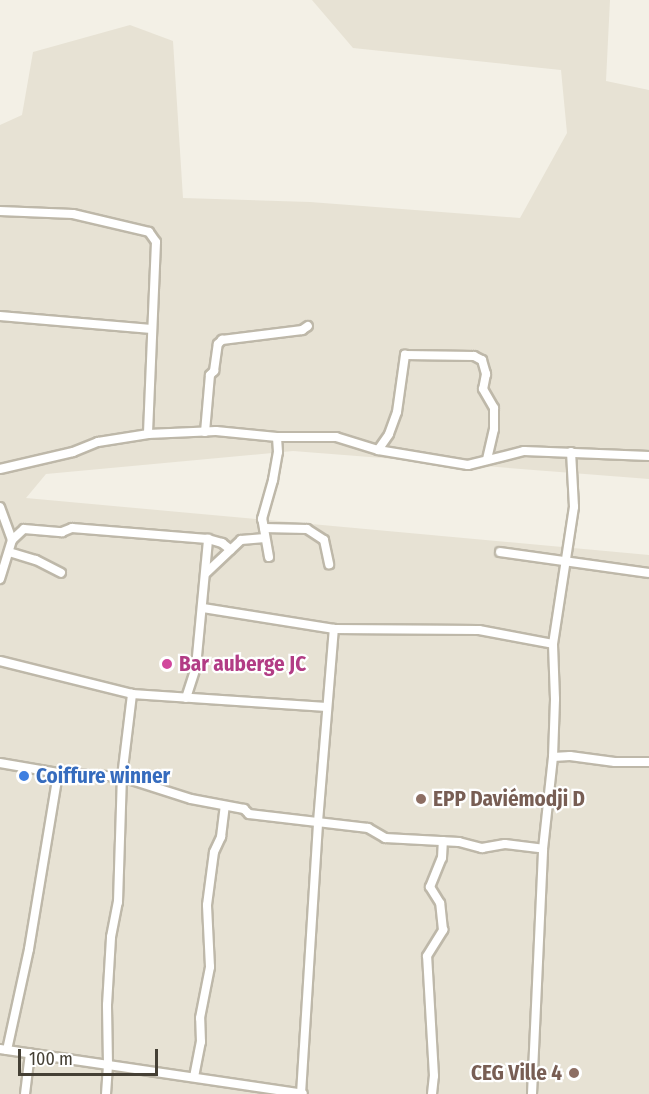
<!DOCTYPE html>
<html>
<head>
<meta charset="utf-8">
<style>
  body { margin:0 }
  #map { position:relative; width:649px; height:1094px; overflow:hidden; background:#f3f0e6; font-family:"Fira Sans Condensed",sans-serif }
  div>[style] { position:absolute }
  .residential>* { inset:0; background:#e7e2d4 }
  .roads { filter:drop-shadow(2px 0 #beb8a9) drop-shadow(-2px 0 #beb8a9) drop-shadow(0 2px #beb8a9) drop-shadow(0 -2px #beb8a9) }
  .street>* { height:8px; margin:-4px; padding:0 4px; transform-origin:4px; border-radius:4px; background:#fff }
  .dots>* { width:16px; height:16px; translate:-50% -50%; box-sizing:border-box; border:3px solid #fff; border-radius:50% }
  span { translate:-50% -50%; white-space:nowrap; text-align:center; line-height:1.15; -webkit-text-stroke:4.5px #fff; paint-order:stroke }
  .hotel-label { font-size:21px; color:#b23c85; font-weight:700 }
  .left { translate:0 -50%; text-align:left }
  .shop-label { font-size:21px; color:#366cbe; font-weight:700 }
  .education-label { font-size:21px; color:#785e54; font-weight:700 }
  .right { translate:-100% -50%; text-align:right }
  .scale { position:absolute; left:18px; top:1049px; width:140px; height:27px; box-sizing:border-box; border:3px solid #454035; border-top:0; padding-left:8px; font-size:18px; line-height:21px; white-space:nowrap; color:#454035; -webkit-text-stroke:4px #fff; paint-order:stroke }
</style>
</head>
<body>
<div id="map">
  <div class="residential">
    <div style="clip-path:polygon(312px 0,610px 0,606px 81px,649px 90px,649px 479px,293px 451px,46px 474px,26px 498px,649px 555px,649px 1094px,0 1094px,0 125px,22px 115px,33px 52px,130px 25px,173px 41px,183px 198px,310px 202px,520px 218px,567px 133px,561px 70px,353px 48px)"></div>
  </div>
  <div class="roads">
    <div class="street">
      <div style="left:0;top:211px;width:73px;rotate:2.4deg"></div>
      <div style="left:73px;top:214px;width:78px;rotate:13.3deg"></div>
      <div style="left:149px;top:232px;width:12px;rotate:55deg"></div>
      <div style="left:156px;top:242px;width:192px;rotate:92.4deg"></div>
      <div style="left:0;top:316px;width:152px;rotate:4.9deg"></div>
      <div style="left:205px;top:432px;width:57px;rotate:-85deg"></div>
      <div style="left:210px;top:375px;width:6px;rotate:-45deg"></div>
      <div style="left:214px;top:371px;width:27px;rotate:-82deg"></div>
      <div style="left:218px;top:344px;width:6px;rotate:-45deg"></div>
      <div style="left:222px;top:340px;width:81px;rotate:-7.1deg"></div>
      <div style="left:302px;top:330px;width:7px;rotate:-34deg"></div>
      <div style="left:378px;top:450px;width:19px;rotate:-55deg"></div>
      <div style="left:389px;top:434px;width:23px;rotate:-70deg"></div>
      <div style="left:397px;top:412px;width:58px;rotate:-82deg"></div>
      <div style="left:405px;top:355px;width:69px;rotate:0.8deg"></div>
      <div style="left:474px;top:356px;width:9px;rotate:27deg"></div>
      <div style="left:482px;top:360px;width:15px;rotate:74deg"></div>
      <div style="left:486px;top:374px;width:15px;rotate:101deg"></div>
      <div style="left:483px;top:389px;width:22px;rotate:60deg"></div>
      <div style="left:494px;top:408px;width:21px;rotate:90deg"></div>
      <div style="left:494px;top:429px;width:31px;rotate:103deg"></div>
      <div style="left:0;top:469px;width:75px;rotate:-13.1deg"></div>
      <div style="left:73px;top:452px;width:27px;rotate:-22deg"></div>
      <div style="left:98px;top:442px;width:51px;rotate:-9.1deg"></div>
      <div style="left:148px;top:434px;width:68px;rotate:-2.5deg"></div>
      <div style="left:216px;top:431px;width:61px;rotate:5.6deg"></div>
      <div style="left:277px;top:437px;width:59px"></div>
      <div style="left:336px;top:437px;width:44px;rotate:17.2deg"></div>
      <div style="left:378px;top:450px;width:91px;rotate:9.5deg"></div>
      <div style="left:468px;top:465px;width:58px;rotate:-14deg"></div>
      <div style="left:524px;top:451px;width:125px;rotate:2.3deg"></div>
      <div style="left:0;top:507px;width:35px;rotate:70deg"></div>
      <div style="left:12px;top:540px;width:41px;rotate:107.1deg"></div>
      <div style="left:264px;top:528px;width:43px;rotate:1.3deg"></div>
      <div style="left:307px;top:529px;width:20px;rotate:33deg"></div>
      <div style="left:324px;top:540px;width:25px;rotate:78deg"></div>
      <div style="left:12px;top:540px;width:16px;rotate:-43deg"></div>
      <div style="left:24px;top:529px;width:38px;rotate:5deg"></div>
      <div style="left:62px;top:532px;width:11px;rotate:-22deg"></div>
      <div style="left:72px;top:528px;width:136px;rotate:4.6deg"></div>
      <div style="left:208px;top:539px;width:15px;rotate:16deg"></div>
      <div style="left:222px;top:543px;width:11px;rotate:38deg"></div>
      <div style="left:9px;top:552px;width:28px;rotate:17deg"></div>
      <div style="left:36px;top:560px;width:28px;rotate:27deg"></div>
      <div style="left:500px;top:552px;width:150px;rotate:8deg"></div>
      <div style="left:269px;top:557px;width:39px;rotate:-100deg"></div>
      <div style="left:262px;top:519px;width:41px;rotate:-74.2deg"></div>
      <div style="left:273px;top:480px;width:28px;rotate:-80deg"></div>
      <div style="left:278px;top:452px;width:15px;rotate:-94deg"></div>
      <div style="left:206px;top:573px;width:48px;rotate:-43.3deg"></div>
      <div style="left:241px;top:540px;width:24px;rotate:-5deg"></div>
      <div style="left:203px;top:608px;width:133px;rotate:9.1deg"></div>
      <div style="left:334px;top:629px;width:145px;rotate:0.4deg"></div>
      <div style="left:479px;top:630px;width:75px;rotate:10.7deg"></div>
      <div style="left:0;top:661px;width:136px;rotate:14deg"></div>
      <div style="left:132px;top:694px;width:195px;rotate:3.8deg"></div>
      <div style="left:186px;top:698px;width:33px;rotate:-72deg"></div>
      <div style="left:196px;top:667px;width:129px;rotate:-84.6deg"></div>
      <div style="left:553px;top:757px;width:17px;rotate:-3deg"></div>
      <div style="left:570px;top:756px;width:45px;rotate:7.6deg"></div>
      <div style="left:615px;top:762px;width:34px"></div>
      <div style="left:0;top:763px;width:59px;rotate:9.8deg"></div>
      <div style="left:58px;top:773px;width:64px;rotate:3.6deg"></div>
      <div style="left:122px;top:777px;width:72px;rotate:17.7deg"></div>
      <div style="left:191px;top:799px;width:54px;rotate:10.7deg"></div>
      <div style="left:244px;top:809px;width:7px;rotate:45deg"></div>
      <div style="left:249px;top:814px;width:120px;rotate:6.7deg"></div>
      <div style="left:368px;top:828px;width:20px;rotate:30deg"></div>
      <div style="left:385px;top:838px;width:74px;rotate:3.1deg"></div>
      <div style="left:459px;top:842px;width:24px;rotate:15deg"></div>
      <div style="left:482px;top:848px;width:23px;rotate:-10deg"></div>
      <div style="left:505px;top:844px;width:38px;rotate:7deg"></div>
      <div style="left:0;top:1049px;width:306px;rotate:8.4deg"></div>
      <div style="left:7px;top:1050px;width:103px;rotate:-77.7deg"></div>
      <div style="left:29px;top:949px;width:178px;rotate:-80.6deg"></div>
      <div style="left:194px;top:1077px;width:36px;rotate:-79deg"></div>
      <div style="left:201px;top:1042px;width:24px;rotate:-92deg"></div>
      <div style="left:200px;top:1018px;width:52px;rotate:-78.9deg"></div>
      <div style="left:210px;top:967px;width:62px;rotate:-92.8deg"></div>
      <div style="left:207px;top:905px;width:53px;rotate:-82.5deg"></div>
      <div style="left:214px;top:852px;width:17px;rotate:-65deg"></div>
      <div style="left:221px;top:837px;width:31px;rotate:-83deg"></div>
      <div style="left:25px;top:1094px;width:41px;rotate:-83deg"></div>
      <div style="left:106px;top:1094px;width:30px;rotate:-86deg"></div>
      <div style="left:108px;top:1064px;width:59px;rotate:-91deg"></div>
      <div style="left:107px;top:1005px;width:68px;rotate:-86.6deg"></div>
      <div style="left:111px;top:937px;width:36px;rotate:-79deg"></div>
      <div style="left:118px;top:902px;width:125px;rotate:-88.2deg"></div>
      <div style="left:122px;top:777px;width:84px;rotate:-83.1deg"></div>
      <div style="left:301px;top:1094px;width:273px;rotate:-86.4deg"></div>
      <div style="left:318px;top:822px;width:194px;rotate:-85.3deg"></div>
      <div style="left:432px;top:1094px;width:18px;rotate:-84deg"></div>
      <div style="left:434px;top:1076px;width:120px;rotate:-93.3deg"></div>
      <div style="left:427px;top:956px;width:31px;rotate:-58deg"></div>
      <div style="left:443px;top:930px;width:27px;rotate:-96deg"></div>
      <div style="left:440px;top:903px;width:19px;rotate:-122deg"></div>
      <div style="left:430px;top:887px;width:31px;rotate:-68deg"></div>
      <div style="left:442px;top:858px;width:17px;rotate:-87deg"></div>
      <div style="left:532px;top:1094px;width:245px;rotate:-87.4deg"></div>
      <div style="left:543px;top:849px;width:93px;rotate:-83.8deg"></div>
      <div style="left:553px;top:757px;width:58px;rotate:-88deg"></div>
      <div style="left:555px;top:699px;width:55px;rotate:-92.1deg"></div>
      <div style="left:553px;top:644px;width:139px;rotate:-81.3deg"></div>
      <div style="left:574px;top:507px;width:55px;rotate:-93.1deg"></div>
    </div>
  </div>
  <div class="dots">
    <div style="left:167px;top:664px;background:#d1479c"></div>
    <div style="left:24px;top:776px;background:#3f7fe0"></div>
    <div style="left:421px;top:799px;background:#8d6e63"></div>
    <div style="left:574px;top:1073px;background:#8d6e63"></div>
  </div>
  <div class="hotel-label">
    <span class="left" style="left:179px;top:664px">Bar auberge JC</span>
  </div>
  <div class="shop-label">
    <span class="left" style="left:36px;top:776px">Coiffure winner</span>
  </div>
  <div class="education-label">
    <span class="left" style="left:433px;top:799px">EPP Daviémodji D</span>
    <span class="right" style="left:562px;top:1073px">CEG Ville 4</span>
  </div>
  <div class="scale">100 m</div>
</div>
</body>
</html>
